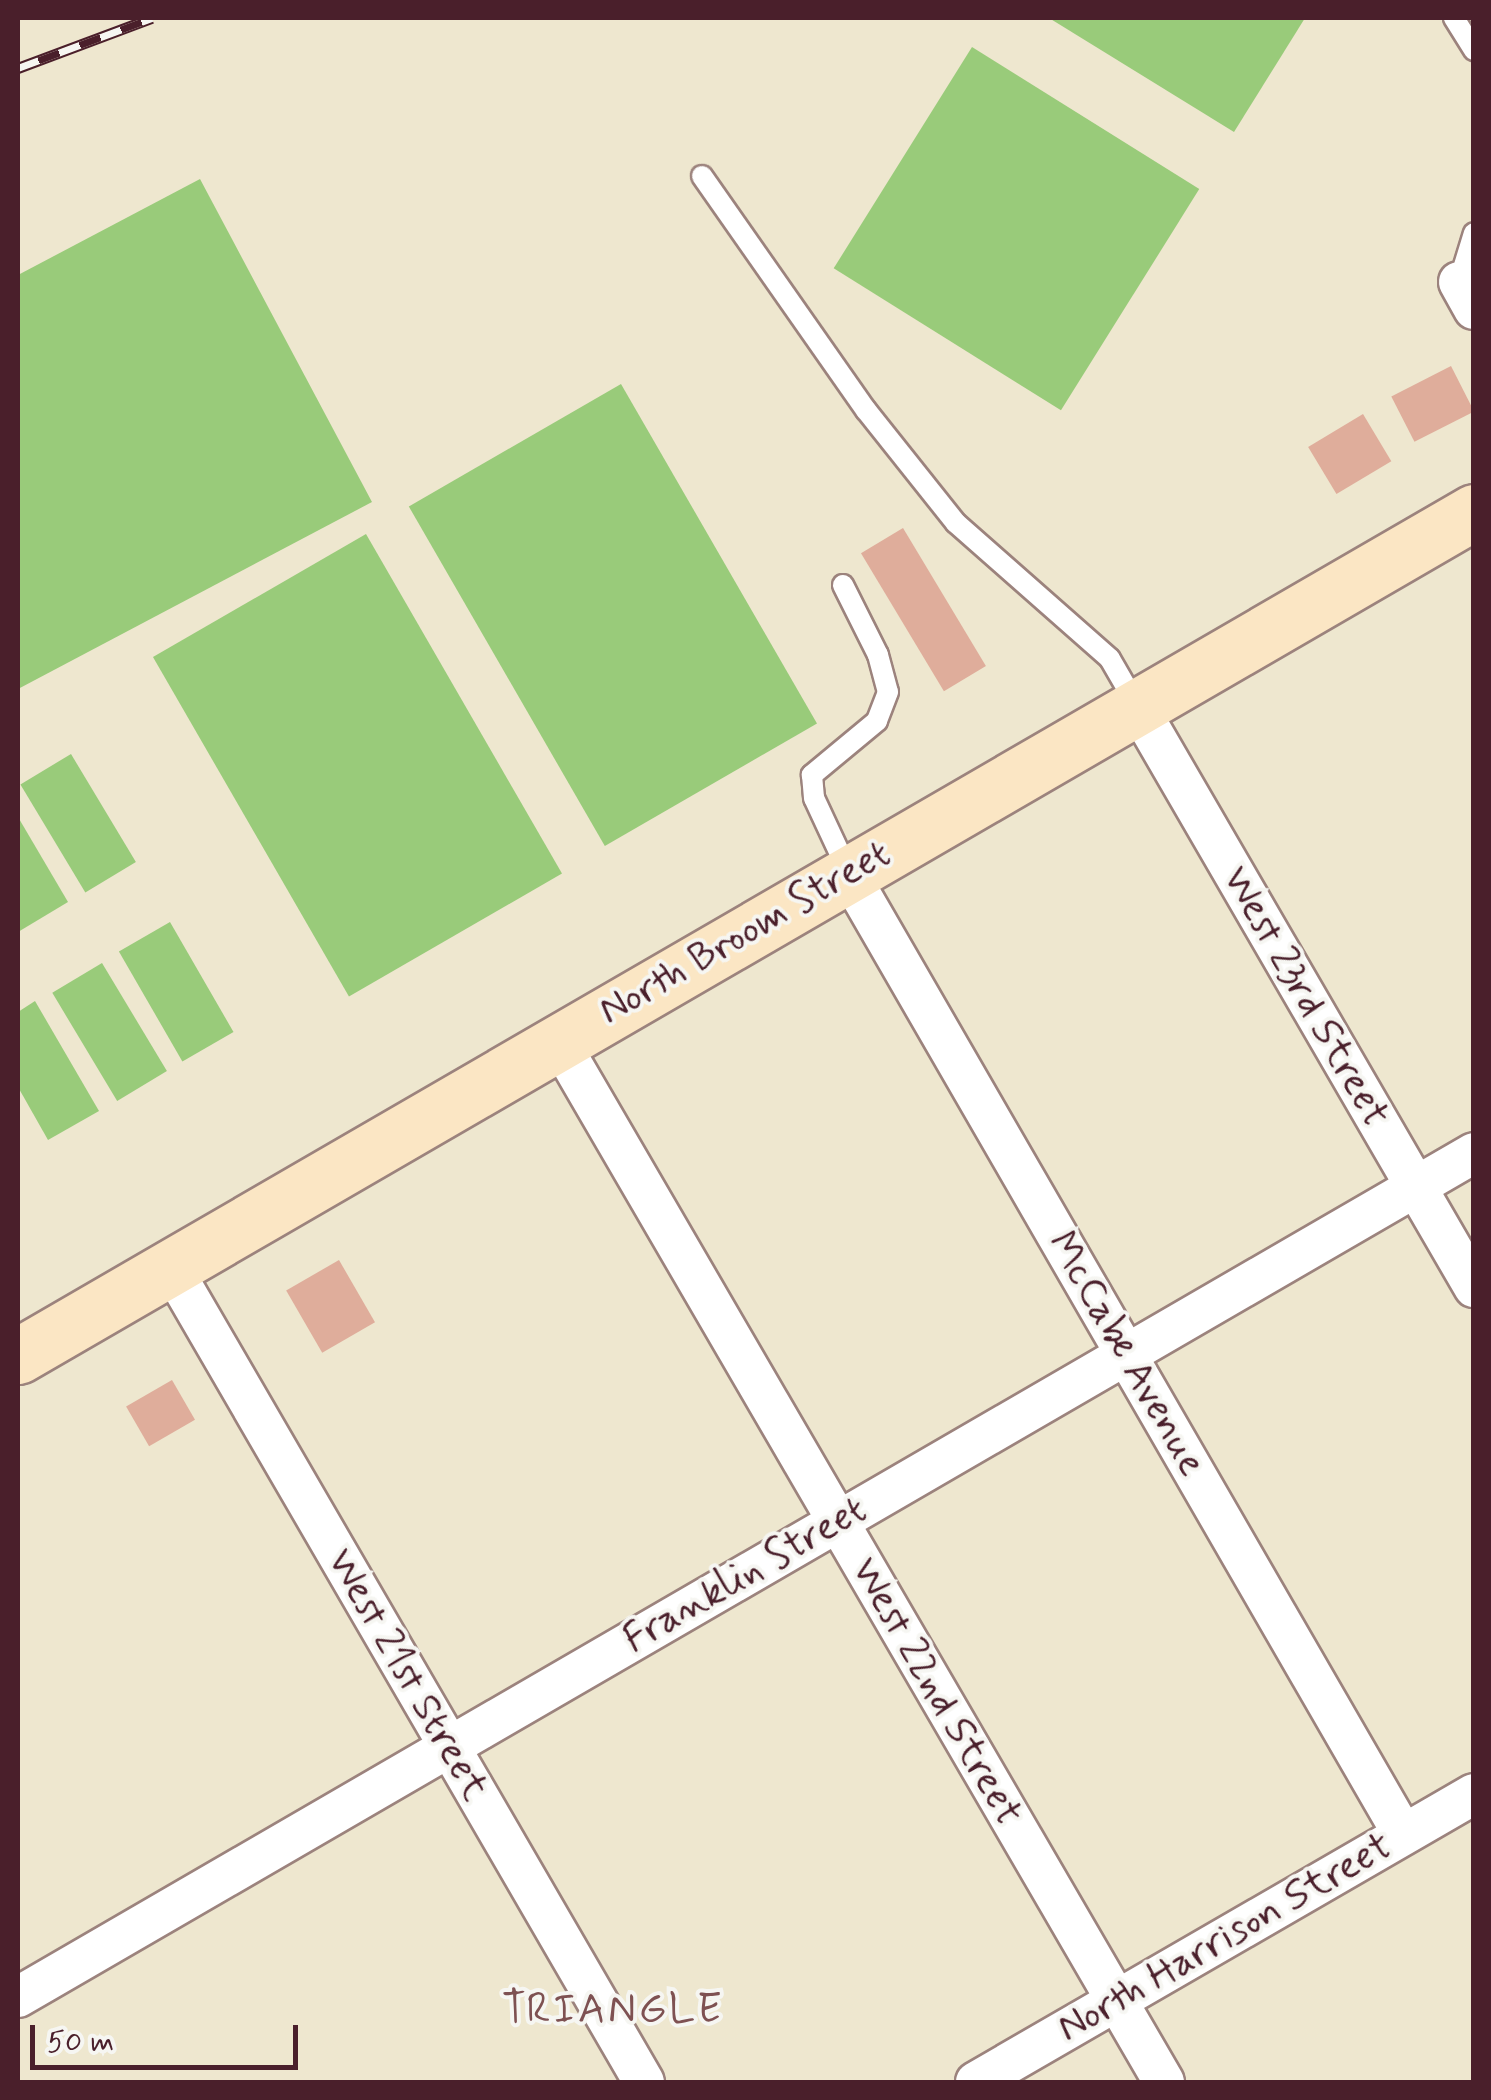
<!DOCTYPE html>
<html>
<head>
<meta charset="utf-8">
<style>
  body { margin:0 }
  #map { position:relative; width:1491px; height:2100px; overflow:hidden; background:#eee7cf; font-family:Mynerve,sans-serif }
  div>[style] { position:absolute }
  .green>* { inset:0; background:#99cb7a; transform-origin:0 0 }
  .building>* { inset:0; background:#dfad9b; transform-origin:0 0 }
  .roads { filter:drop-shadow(2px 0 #9c837d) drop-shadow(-2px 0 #9c837d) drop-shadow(0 2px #9c837d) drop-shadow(0 -2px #9c837d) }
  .lane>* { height:20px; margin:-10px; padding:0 10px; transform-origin:10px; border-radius:10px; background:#fff }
  .street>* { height:40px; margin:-20px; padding:0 20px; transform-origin:20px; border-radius:20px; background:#fff }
  .secondary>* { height:55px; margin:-27.5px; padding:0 27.5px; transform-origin:27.5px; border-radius:27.5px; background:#fbe6c4 }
  .rail>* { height:11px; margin-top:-5.5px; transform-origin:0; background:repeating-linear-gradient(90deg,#f6f6f2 0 22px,#4a1f2b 0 44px); box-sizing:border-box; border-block:2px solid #4a1f2b }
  span { translate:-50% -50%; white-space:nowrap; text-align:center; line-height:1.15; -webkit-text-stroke:8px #f6f6f2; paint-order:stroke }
  .street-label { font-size:40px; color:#4a1f2b }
  .neighbourhood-label { font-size:42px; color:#7e5152; letter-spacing:2.5px }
  .frame { position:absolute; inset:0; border:20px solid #4a1f2b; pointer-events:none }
  .scale { position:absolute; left:30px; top:2025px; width:268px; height:45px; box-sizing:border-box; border:5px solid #4a1f2b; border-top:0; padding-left:12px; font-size:30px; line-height:35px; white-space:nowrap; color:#4a1f2b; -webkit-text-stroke:8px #f6f6f2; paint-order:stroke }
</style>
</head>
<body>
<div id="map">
  <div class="green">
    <div style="clip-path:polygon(1049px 18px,1305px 18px,1234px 132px)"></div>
    <div style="left:972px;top:47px;width:268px;height:261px;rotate:32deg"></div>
    <div style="clip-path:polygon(200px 179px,372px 502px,18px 689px,18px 275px)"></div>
    <div style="left:621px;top:384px;width:392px;height:245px;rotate:60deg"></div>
    <div style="left:366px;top:534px;width:392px;height:246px;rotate:60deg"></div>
    <div style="left:71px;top:754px;width:126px;height:59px;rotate:59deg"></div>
    <div style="clip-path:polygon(18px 817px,68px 902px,18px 932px)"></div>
    <div style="left:170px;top:922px;width:127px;height:59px;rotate:60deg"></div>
    <div style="left:102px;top:963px;width:126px;height:58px;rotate:59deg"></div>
    <div style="clip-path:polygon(35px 1001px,99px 1111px,48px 1140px,18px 1087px,18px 1012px)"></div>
  </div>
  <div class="building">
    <div style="left:1451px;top:366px;width:51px;height:67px;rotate:63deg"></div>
    <div style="left:1363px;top:414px;width:55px;height:64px;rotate:59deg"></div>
    <div style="left:903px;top:528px;width:161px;height:49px;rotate:59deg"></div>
    <div style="left:339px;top:1260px;width:72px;height:61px;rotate:60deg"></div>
    <div style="left:172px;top:1380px;width:46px;height:53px;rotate:60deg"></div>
  </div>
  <div class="roads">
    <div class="lane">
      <div style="left:1454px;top:18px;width:38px;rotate:58deg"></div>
      <div style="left:702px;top:176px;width:286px;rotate:55deg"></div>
      <div style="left:866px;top:410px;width:144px;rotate:51.5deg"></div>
      <div style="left:956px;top:523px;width:205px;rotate:41.4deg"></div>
      <div style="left:1110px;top:659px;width:52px;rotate:60deg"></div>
      <div style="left:1459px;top:282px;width:51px;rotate:-73deg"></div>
      <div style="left:843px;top:585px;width:78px;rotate:63.4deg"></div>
      <div style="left:878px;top:655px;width:38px;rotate:75deg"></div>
      <div style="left:888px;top:692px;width:31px;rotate:111deg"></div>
      <div style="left:877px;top:721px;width:85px;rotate:140.3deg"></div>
      <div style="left:812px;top:775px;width:23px;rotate:85deg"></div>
      <div style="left:814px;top:798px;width:81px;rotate:65deg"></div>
    </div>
    <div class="street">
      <div style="left:1459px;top:282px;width:31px;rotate:61deg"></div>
      <div style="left:1137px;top:706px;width:672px;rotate:59.88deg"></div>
      <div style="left:848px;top:873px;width:1110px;rotate:59.99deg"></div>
      <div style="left:559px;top:1042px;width:1203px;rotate:59.81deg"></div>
      <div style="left:171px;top:1267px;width:942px;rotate:59.87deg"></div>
      <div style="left:18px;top:1997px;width:1683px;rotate:-30.1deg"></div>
      <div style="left:976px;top:2082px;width:575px;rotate:-30.04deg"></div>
    </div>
    <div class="secondary">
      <div style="left:18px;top:1356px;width:1683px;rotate:-30.1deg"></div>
    </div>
  </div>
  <div class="rail">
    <div style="left:18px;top:68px;width:143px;rotate:-20.5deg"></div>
  </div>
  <div class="street-label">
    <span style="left:745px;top:933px;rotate:-30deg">North Broom Street</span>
    <span style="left:1305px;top:997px;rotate:60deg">West 23rd Street</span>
    <span style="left:1126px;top:1354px;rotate:60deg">McCabe Avenue</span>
    <span style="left:745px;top:1575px;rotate:-30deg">Franklin Street</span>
    <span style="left:407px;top:1675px;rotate:60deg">West 21st Street</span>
    <span style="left:936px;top:1692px;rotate:60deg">West 22nd Street</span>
    <span style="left:1225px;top:1938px;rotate:-30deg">North Harrison Street</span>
  </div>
  <div class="neighbourhood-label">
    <span style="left:613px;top:2011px">TRIANGLE</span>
  </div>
  <div class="frame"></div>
  <div class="scale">50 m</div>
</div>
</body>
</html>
